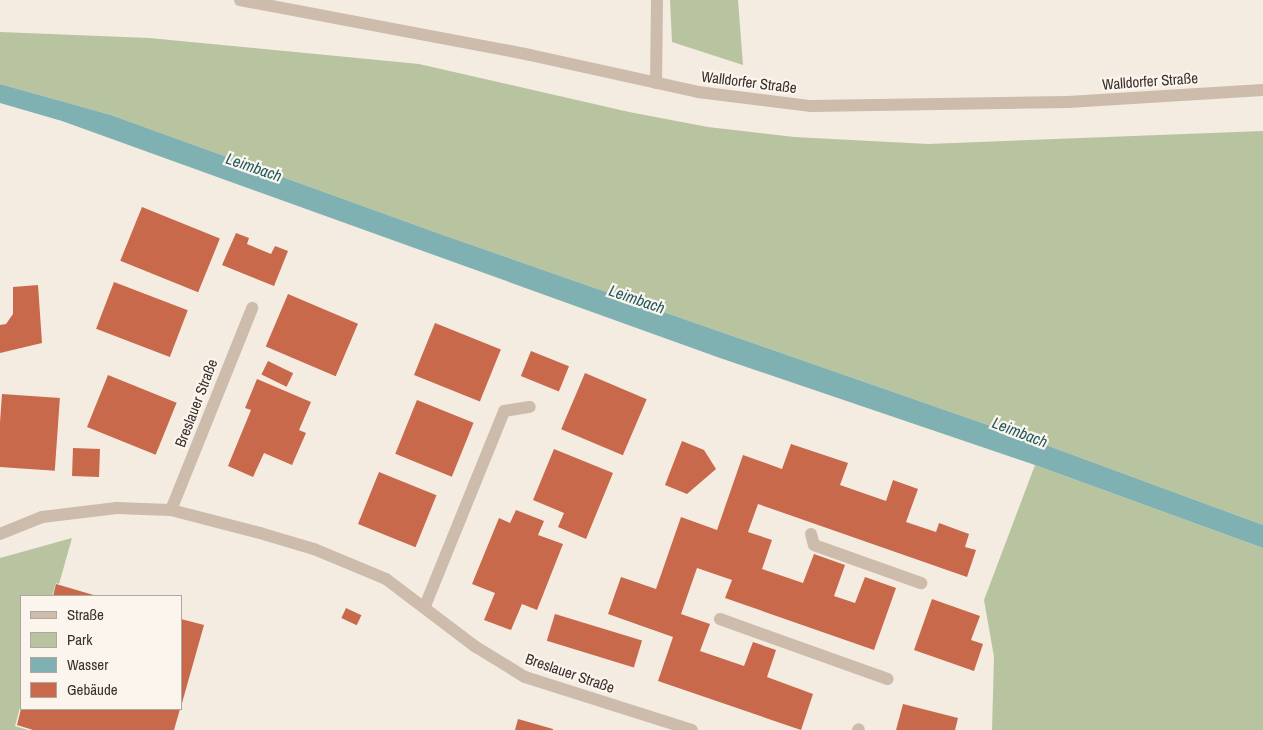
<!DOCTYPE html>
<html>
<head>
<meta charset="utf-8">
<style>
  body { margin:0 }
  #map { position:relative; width:1263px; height:730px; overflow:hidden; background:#f4ebe1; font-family:"Archivo Narrow",sans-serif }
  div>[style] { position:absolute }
  .green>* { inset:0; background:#b8c4a0 }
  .water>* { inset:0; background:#7fb0b2 }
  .building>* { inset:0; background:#c8694b; transform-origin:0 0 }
  .service>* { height:12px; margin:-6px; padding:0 6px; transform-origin:6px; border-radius:6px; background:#cdbbac }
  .minor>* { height:12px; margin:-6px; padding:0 6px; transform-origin:6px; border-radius:6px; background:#cdbbac }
  .tertiary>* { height:12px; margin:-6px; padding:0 6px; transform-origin:6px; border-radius:6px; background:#cdbbac }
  span { translate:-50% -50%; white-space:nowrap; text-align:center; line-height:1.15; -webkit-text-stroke:4.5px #fbf5ee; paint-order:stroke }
  .street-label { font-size:15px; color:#3b302b }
  .water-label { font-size:16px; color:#1f5a5e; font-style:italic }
  .legend { position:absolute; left:20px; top:595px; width:162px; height:115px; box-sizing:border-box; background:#fbf5ee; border:1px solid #aea6a0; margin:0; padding:6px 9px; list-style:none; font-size:15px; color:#3b302b }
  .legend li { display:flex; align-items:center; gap:10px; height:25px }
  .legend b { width:25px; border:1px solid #aea6a0 }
</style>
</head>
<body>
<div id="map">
  <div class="green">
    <div style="clip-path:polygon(670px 0,738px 0,743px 65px,672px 42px)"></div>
    <div style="clip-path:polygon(0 32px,149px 38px,419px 64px,629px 112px,708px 127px,794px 137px,928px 144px,1263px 131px,1263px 525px,1054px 448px,443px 235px,111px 115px,0 84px)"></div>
    <div style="clip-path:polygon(1035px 465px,1263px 548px,1263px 730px,992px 730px,994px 657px,984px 600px)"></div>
    <div style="clip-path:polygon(72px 538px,59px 584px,56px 583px,52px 596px,21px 596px,21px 704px,15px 726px,28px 730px,0 730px,0 558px)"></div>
  </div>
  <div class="water">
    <div style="clip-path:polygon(0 84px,111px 115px,443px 235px,1054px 448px,1263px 525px,1263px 548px,1035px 465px,720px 358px,62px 121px,0 103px)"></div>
  </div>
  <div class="building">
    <div style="left:142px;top:207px;width:84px;height:58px;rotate:22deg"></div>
    <div style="clip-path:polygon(236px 233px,249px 238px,247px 244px,271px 254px,275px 246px,288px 251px,274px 286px,222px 265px)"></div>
    <div style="left:114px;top:282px;width:79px;height:50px;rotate:21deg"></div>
    <div style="clip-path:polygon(38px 285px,42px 343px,0 353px,0 325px,6px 324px,13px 314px,13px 287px)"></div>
    <div style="left:288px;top:294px;width:76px;height:57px;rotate:23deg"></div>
    <div style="left:435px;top:323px;width:71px;height:56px;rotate:22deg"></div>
    <div style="left:531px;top:351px;width:41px;height:27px;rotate:22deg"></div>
    <div style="left:268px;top:361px;width:28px;height:15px;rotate:26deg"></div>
    <div style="left:585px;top:373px;width:67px;height:61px;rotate:23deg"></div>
    <div style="left:108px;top:375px;width:74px;height:56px;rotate:22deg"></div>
    <div style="clip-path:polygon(257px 379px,311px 402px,299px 430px,306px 433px,292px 465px,264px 453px,253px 477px,228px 466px,251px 410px,245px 408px)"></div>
    <div style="left:2px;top:394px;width:58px;height:73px;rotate:4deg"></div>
    <div style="left:417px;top:400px;width:61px;height:58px;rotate:22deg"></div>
    <div style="clip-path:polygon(682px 441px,704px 450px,716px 469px,687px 494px,665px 485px)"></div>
    <div style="clip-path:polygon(791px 444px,848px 463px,840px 485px,886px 501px,893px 480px,918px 489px,906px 522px,936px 532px,939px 523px,969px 534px,965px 547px,976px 550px,967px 577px,758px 504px,748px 532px,772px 540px,762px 569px,803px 583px,814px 554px,845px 565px,834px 596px,855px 603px,865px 577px,896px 588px,874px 650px,725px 598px,732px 580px,697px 568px,681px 614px,710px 624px,700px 651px,744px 666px,753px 642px,776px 650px,767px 677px,813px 694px,801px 730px,658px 681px,673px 637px,608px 614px,621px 577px,656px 589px,681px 517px,717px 530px,743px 455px,782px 469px)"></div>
    <div style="left:73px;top:448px;width:27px;height:28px;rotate:2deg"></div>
    <div style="clip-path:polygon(554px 449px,613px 473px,586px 539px,558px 527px,564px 513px,533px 500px)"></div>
    <div style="left:379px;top:472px;width:62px;height:56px;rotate:22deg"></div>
    <div style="clip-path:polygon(516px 510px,544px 521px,538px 535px,563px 544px,537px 610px,522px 604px,511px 630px,484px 620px,495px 593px,472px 584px,499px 518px,510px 523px)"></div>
    <div style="clip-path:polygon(56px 584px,97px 596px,53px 596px)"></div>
    <div style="clip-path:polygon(932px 599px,980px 616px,971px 640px,983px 644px,974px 671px,914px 650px)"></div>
    <div style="left:346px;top:608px;width:17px;height:11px;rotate:25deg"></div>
    <div style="left:555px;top:614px;width:91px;height:28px;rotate:17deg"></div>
    <div style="clip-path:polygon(181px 619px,204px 625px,182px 703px,181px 703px)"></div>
    <div style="clip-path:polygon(903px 704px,958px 718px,955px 730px,896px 730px)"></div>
    <div style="clip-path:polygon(21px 709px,180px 709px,174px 730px,33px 730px,17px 725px)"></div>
    <div style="clip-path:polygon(518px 719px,553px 729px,553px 730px,515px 730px)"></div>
  </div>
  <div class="service">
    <div style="left:656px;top:83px;width:83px;rotate:-89.3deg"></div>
    <div style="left:811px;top:534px;width:11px;rotate:75deg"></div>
    <div style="left:814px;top:545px;width:114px;rotate:19.6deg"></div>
    <div style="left:720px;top:619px;width:178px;rotate:19.7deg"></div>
  </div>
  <div class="minor">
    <div style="left:171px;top:510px;width:218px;rotate:-68.1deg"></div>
    <div style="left:0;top:534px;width:45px;rotate:-22deg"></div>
    <div style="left:42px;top:517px;width:75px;rotate:-6.9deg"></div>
    <div style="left:116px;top:508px;width:55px;rotate:2.1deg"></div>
    <div style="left:171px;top:510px;width:92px;rotate:14.5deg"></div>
    <div style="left:260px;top:533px;width:56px;rotate:16.5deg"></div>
    <div style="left:314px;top:549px;width:78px;rotate:22.6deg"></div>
    <div style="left:386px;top:579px;width:113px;rotate:37.1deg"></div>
    <div style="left:476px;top:647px;width:57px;rotate:31.5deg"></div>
    <div style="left:525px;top:677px;width:175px;rotate:17.6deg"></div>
    <div style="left:425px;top:606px;width:210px;rotate:-67.9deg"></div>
    <div style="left:504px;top:411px;width:26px;rotate:-9deg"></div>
    <div style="left:858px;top:730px;width:1px;rotate:-45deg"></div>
  </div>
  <div class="tertiary">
    <div style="left:240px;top:0;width:295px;rotate:10.7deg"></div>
    <div style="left:530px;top:55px;width:172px;rotate:12.4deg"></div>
    <div style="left:698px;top:92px;width:114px;rotate:7.1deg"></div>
    <div style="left:811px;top:106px;width:257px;rotate:-0.9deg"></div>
    <div style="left:1068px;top:102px;width:195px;rotate:-3.5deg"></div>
  </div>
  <div class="street-label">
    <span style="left:1150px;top:81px;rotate:-4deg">Walldorfer Straße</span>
    <span style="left:749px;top:82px;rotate:7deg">Walldorfer Straße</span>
    <span style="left:196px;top:403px;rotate:-69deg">Breslauer Straße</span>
    <span style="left:570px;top:673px;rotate:19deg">Breslauer Straße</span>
  </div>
  <div class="water-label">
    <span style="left:254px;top:167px;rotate:19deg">Leimbach</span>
    <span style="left:637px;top:299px;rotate:19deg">Leimbach</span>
    <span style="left:1020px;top:432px;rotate:21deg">Leimbach</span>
  </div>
  <ul class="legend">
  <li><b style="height:6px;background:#cdbbac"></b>Straße</li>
  <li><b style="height:14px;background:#b8c4a0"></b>Park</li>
  <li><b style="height:14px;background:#7fb0b2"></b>Wasser</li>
  <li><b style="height:14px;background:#c8694b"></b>Gebäude</li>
  </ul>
</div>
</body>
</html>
